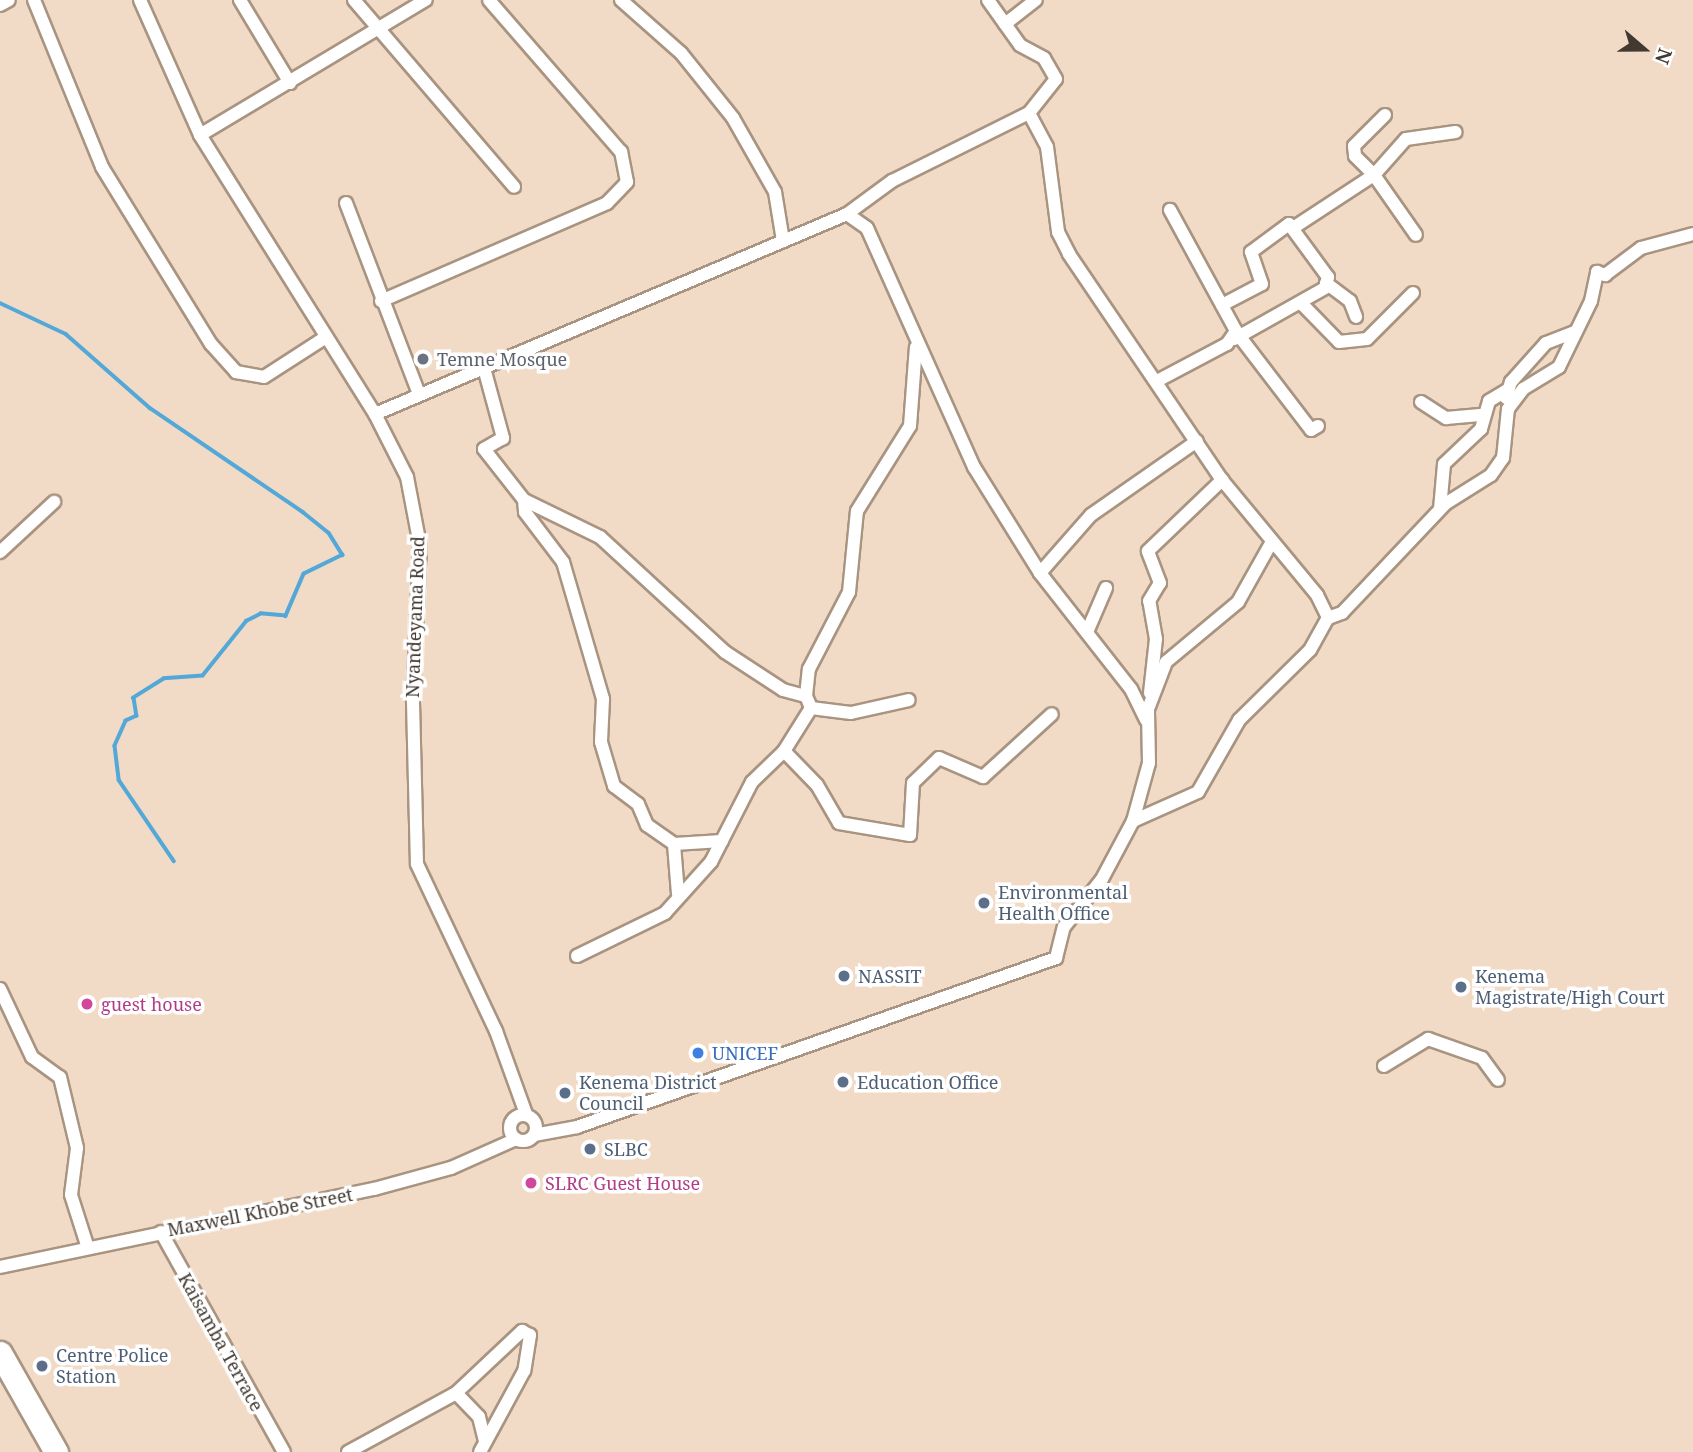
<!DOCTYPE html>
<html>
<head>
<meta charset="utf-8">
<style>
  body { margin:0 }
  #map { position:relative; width:1693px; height:1452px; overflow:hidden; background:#f1dbc6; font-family:"Noto Serif",serif }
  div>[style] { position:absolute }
  .stream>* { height:3.5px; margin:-1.75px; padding:0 1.75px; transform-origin:1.75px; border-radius:1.75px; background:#53a8d8 }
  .roads { filter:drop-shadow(2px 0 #a89480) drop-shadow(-2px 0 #a89480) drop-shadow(0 2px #a89480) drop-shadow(0 -2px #a89480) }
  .street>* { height:12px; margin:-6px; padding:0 6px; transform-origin:6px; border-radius:6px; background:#fff }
  .street>.ring { margin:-6px; padding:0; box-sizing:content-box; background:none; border:12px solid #fff; border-radius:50% }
  .highway>* { height:23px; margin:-11.5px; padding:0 11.5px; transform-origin:11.5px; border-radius:11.5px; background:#fff }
  .dots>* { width:19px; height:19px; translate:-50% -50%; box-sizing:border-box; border:4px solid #fff; border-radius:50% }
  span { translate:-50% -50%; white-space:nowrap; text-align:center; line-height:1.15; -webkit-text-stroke:7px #fff; paint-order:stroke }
  .worship-label { font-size:18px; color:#5b616d }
  .left { translate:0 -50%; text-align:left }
  .street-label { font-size:18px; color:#423931 }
  .service-label { font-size:18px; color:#4e5e75 }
  .hotel-label { font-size:18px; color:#b23c85 }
  .shop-label { font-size:18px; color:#366cbe }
  .north { position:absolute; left:1609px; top:14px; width:70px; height:70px; -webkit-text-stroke:5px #fff; paint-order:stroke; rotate:110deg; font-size:19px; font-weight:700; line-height:28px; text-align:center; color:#423931 }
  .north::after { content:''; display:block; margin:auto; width:24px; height:32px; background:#423931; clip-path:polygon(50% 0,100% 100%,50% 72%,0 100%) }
</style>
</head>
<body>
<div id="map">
  <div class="stream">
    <div style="left:0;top:303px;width:73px;rotate:25.2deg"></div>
    <div style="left:66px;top:334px;width:112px;rotate:41.4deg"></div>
    <div style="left:150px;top:408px;width:185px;rotate:34.2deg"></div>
    <div style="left:303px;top:512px;width:33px;rotate:39deg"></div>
    <div style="left:329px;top:533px;width:26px;rotate:58deg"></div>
    <div style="left:343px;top:555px;width:43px;rotate:154deg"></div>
    <div style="left:304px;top:574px;width:46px;rotate:113.2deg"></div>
    <div style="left:286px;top:616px;width:25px;rotate:-175deg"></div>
    <div style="left:261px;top:614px;width:16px;rotate:153deg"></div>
    <div style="left:247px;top:621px;width:70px;rotate:128.7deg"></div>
    <div style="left:203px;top:676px;width:39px;rotate:176deg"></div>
    <div style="left:164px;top:679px;width:36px;rotate:148deg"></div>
    <div style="left:134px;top:698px;width:18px;rotate:81deg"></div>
    <div style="left:137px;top:716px;width:12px;rotate:156deg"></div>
    <div style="left:126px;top:721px;width:27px;rotate:114deg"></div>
    <div style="left:115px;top:746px;width:34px;rotate:83deg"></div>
    <div style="left:119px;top:780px;width:98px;rotate:55.8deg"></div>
  </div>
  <div class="roads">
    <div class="street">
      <div style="left:34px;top:0;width:180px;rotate:67.8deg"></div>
      <div style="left:102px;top:167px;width:208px;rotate:58.4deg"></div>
      <div style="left:211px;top:344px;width:38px;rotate:48deg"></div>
      <div style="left:236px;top:372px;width:28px;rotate:10deg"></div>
      <div style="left:264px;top:377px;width:74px;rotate:-32.8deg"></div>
      <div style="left:140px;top:0;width:148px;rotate:66deg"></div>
      <div style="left:200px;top:135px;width:329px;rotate:57.9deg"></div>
      <div style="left:375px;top:414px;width:71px;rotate:63.1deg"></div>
      <div style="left:407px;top:477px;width:69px;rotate:79.2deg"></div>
      <div style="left:420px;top:545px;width:157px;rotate:92.6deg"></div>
      <div style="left:413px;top:702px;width:162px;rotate:88.6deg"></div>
      <div style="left:417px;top:864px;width:185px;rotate:64.7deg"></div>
      <div style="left:496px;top:1031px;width:88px;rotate:70.1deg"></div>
      <div style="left:240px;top:0;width:97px;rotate:58.9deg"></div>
      <div style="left:354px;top:0;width:246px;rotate:49.4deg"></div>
      <div style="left:621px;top:0;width:80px;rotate:41.5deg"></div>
      <div style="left:681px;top:53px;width:83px;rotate:51.3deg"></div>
      <div style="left:733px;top:118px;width:85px;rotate:60.4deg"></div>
      <div style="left:775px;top:192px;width:50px;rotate:80.7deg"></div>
      <div style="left:0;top:5px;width:10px;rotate:-29deg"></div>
      <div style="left:1005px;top:24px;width:39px;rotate:-38deg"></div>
      <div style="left:1029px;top:113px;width:38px;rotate:62deg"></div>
      <div style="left:1047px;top:147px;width:86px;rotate:82.6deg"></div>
      <div style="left:1058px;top:232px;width:25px;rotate:63deg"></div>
      <div style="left:1069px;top:254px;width:273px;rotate:55.9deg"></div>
      <div style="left:1222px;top:480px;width:149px;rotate:50.4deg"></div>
      <div style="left:1317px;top:595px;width:25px;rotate:64deg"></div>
      <div style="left:1385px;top:115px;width:44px;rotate:135deg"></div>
      <div style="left:1354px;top:146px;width:10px;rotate:84deg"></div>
      <div style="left:1355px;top:156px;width:27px;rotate:45deg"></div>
      <div style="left:1374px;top:175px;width:48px;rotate:-48.4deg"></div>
      <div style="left:1406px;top:139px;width:50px;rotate:-8deg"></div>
      <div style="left:200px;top:135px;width:263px;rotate:-30.9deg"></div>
      <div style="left:346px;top:203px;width:202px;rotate:69.1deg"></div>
      <div style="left:847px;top:214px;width:24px;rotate:35deg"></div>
      <div style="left:867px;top:228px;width:262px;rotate:65.9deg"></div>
      <div style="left:974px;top:467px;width:125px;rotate:58.1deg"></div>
      <div style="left:1040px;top:573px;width:77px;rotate:-48.7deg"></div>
      <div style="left:1091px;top:515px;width:129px;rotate:-34.9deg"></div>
      <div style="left:1296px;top:226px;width:93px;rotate:-33.2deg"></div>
      <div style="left:1374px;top:175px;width:73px;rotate:55deg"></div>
      <div style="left:1326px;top:283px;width:30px;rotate:37deg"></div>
      <div style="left:1350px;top:301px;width:17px;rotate:69deg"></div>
      <div style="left:381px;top:301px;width:246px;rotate:-23.4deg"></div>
      <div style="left:607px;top:203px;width:29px;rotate:-46deg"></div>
      <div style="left:627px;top:182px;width:31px;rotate:-101deg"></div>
      <div style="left:621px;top:152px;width:201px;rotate:-131deg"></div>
      <div style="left:1301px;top:303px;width:54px;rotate:45.7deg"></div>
      <div style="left:1339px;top:342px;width:28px;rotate:-6deg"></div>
      <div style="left:1367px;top:339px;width:65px;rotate:-45deg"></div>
      <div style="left:1222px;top:305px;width:45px;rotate:-27.7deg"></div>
      <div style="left:1262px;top:284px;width:34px;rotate:-109deg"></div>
      <div style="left:1251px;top:252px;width:47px;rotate:-36.4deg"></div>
      <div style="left:1289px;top:224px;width:66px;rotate:53.7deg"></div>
      <div style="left:1328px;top:277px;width:11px;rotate:105deg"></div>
      <div style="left:1325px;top:288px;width:104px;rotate:150.7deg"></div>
      <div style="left:1240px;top:337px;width:117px;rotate:52.6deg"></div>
      <div style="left:1311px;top:430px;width:8px;rotate:-30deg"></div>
      <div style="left:484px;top:368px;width:73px;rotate:74.8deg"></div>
      <div style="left:503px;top:438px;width:22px;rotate:150deg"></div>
      <div style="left:484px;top:449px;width:65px;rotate:51.9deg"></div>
      <div style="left:524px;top:500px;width:85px;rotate:26deg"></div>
      <div style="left:600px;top:537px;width:170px;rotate:42.6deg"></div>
      <div style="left:725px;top:652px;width:69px;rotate:33.2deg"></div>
      <div style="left:783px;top:690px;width:24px;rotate:15deg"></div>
      <div style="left:806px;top:696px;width:13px;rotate:67deg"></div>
      <div style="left:811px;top:708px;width:40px;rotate:7.1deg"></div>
      <div style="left:851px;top:713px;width:59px;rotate:-12.6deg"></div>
      <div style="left:1157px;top:381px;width:79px;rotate:-27.9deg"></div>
      <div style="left:1227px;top:344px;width:16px;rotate:-55deg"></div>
      <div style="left:1236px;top:331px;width:138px;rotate:-118.6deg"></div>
      <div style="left:1506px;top:398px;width:17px;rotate:-73deg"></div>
      <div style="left:1511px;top:382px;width:52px;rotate:-48.1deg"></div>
      <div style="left:1546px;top:343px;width:31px;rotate:-21deg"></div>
      <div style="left:1421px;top:402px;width:30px;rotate:33deg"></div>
      <div style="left:1446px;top:418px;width:37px;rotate:-5deg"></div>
      <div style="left:375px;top:414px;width:513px;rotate:-22.96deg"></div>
      <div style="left:847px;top:214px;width:56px;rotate:-36.3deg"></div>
      <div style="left:892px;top:181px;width:153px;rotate:-26.4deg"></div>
      <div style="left:1029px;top:113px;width:43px;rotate:-51.5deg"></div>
      <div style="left:1056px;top:79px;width:24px;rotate:-120deg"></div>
      <div style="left:1044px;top:58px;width:27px;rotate:-152deg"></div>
      <div style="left:1020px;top:45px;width:55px;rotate:-125.4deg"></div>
      <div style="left:524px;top:500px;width:12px;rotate:85deg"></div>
      <div style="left:525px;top:512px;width:63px;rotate:52.8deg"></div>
      <div style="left:563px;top:562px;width:143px;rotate:73.7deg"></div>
      <div style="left:603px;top:699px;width:43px;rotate:92.7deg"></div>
      <div style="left:601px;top:742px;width:46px;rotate:73.5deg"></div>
      <div style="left:614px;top:786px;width:30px;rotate:37deg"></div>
      <div style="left:638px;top:804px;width:23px;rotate:67deg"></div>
      <div style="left:647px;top:825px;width:33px;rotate:35deg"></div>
      <div style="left:1440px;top:509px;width:45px;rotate:-84.9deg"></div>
      <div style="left:1444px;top:464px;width:51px;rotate:-43.4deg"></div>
      <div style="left:1481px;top:429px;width:29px;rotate:-74deg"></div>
      <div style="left:1489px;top:401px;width:21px;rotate:-31deg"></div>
      <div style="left:0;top:552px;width:74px;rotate:-42.8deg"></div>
      <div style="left:1040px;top:573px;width:147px;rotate:51.9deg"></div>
      <div style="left:1131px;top:689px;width:34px;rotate:64deg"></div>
      <div style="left:1087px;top:632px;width:48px;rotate:-66.6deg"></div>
      <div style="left:1150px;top:693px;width:54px;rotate:-83.7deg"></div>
      <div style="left:1156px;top:639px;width:39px;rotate:-100deg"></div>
      <div style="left:1149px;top:601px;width:21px;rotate:-59deg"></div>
      <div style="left:1160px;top:583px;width:34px;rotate:-111deg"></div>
      <div style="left:1148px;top:551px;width:103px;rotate:-43.8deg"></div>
      <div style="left:806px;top:696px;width:27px;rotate:-84deg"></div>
      <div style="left:809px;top:669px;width:87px;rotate:-62.5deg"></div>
      <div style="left:849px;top:592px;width:81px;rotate:-84.4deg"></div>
      <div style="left:857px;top:511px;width:100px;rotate:-58.1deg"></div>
      <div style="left:910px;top:426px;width:79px;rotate:-85.7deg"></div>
      <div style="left:811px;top:708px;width:51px;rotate:122.1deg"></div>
      <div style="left:784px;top:751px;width:47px;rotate:45.9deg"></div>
      <div style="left:817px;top:785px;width:44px;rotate:59.9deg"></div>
      <div style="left:839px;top:823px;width:72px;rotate:9.6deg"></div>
      <div style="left:910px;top:835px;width:52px;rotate:-86.7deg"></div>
      <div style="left:913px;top:783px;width:36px;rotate:-44deg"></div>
      <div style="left:939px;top:758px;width:48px;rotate:23.4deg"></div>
      <div style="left:983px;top:777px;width:93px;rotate:-42.4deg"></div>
      <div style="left:1133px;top:821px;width:60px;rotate:-74.6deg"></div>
      <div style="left:1149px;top:763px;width:54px;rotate:-91.1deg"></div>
      <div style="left:1148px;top:709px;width:50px;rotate:-69deg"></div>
      <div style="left:1166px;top:662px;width:94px;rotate:-39.8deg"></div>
      <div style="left:1238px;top:602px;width:65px;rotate:-60.7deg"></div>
      <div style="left:678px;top:894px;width:50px;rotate:-94.6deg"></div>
      <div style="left:674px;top:844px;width:48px;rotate:-3.6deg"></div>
      <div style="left:577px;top:956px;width:98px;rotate:-26deg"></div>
      <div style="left:665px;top:913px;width:69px;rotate:-48deg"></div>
      <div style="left:711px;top:862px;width:90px;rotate:-62.9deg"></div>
      <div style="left:752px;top:782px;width:45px;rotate:-44.1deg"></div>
      <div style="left:0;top:989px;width:75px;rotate:64.8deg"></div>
      <div style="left:32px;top:1057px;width:34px;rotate:36deg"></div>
      <div style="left:60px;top:1077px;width:73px;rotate:76.5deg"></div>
      <div style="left:77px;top:1148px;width:47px;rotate:97.3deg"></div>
      <div style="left:71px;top:1195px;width:52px;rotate:72.3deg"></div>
      <div style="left:1384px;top:1066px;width:52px;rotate:-31.5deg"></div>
      <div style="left:1428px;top:1039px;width:57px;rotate:19.4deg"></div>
      <div style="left:1482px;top:1058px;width:27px;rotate:54deg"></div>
      <div class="ring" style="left:510px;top:1115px;width:14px;height:14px"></div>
      <div style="left:534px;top:1135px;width:44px;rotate:-10.5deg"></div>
      <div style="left:577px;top:1127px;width:508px;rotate:-19.43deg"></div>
      <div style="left:1056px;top:958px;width:32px;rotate:-76deg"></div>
      <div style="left:1064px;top:927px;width:61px;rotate:-51.6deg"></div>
      <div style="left:1102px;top:879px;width:66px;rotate:-61.9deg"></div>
      <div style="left:1133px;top:821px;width:71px;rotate:-24deg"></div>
      <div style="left:1198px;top:792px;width:83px;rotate:-60.3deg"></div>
      <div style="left:1239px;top:720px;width:100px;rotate:-44.6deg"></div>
      <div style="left:1310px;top:650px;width:37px;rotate:-61deg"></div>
      <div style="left:1328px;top:618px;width:15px;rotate:-20deg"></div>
      <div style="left:1342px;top:613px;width:150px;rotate:-46.6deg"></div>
      <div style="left:1445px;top:504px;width:54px;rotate:-32.2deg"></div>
      <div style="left:1491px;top:475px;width:21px;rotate:-55deg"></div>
      <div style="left:1503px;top:458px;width:49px;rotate:-84.2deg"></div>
      <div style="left:1508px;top:409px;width:25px;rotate:-53deg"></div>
      <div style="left:1523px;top:389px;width:42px;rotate:-31.4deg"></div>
      <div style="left:1559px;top:367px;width:73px;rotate:-64.1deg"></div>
      <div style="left:1591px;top:301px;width:30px;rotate:-78deg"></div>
      <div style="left:1597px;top:272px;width:9px;rotate:21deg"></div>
      <div style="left:1605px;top:275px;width:45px;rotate:-36.9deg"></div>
      <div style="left:1641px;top:248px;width:54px;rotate:-15.1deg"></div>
      <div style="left:161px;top:1232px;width:252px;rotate:60.8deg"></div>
      <div style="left:0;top:1267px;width:382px;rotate:-11.8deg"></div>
      <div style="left:374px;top:1189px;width:80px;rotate:-15.3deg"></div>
      <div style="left:451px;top:1168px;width:71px;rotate:-24deg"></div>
      <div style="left:456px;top:1393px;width:91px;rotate:-43.2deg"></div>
      <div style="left:522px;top:1331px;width:9px;rotate:27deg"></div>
      <div style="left:530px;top:1335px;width:36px;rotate:99deg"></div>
      <div style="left:524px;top:1371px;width:92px;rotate:118.5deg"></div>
      <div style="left:348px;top:1452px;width:123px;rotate:-28.6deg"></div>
      <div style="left:456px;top:1393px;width:33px;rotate:46deg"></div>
      <div style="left:479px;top:1417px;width:25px;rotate:76deg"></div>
    </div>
    <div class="highway">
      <div style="left:0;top:1353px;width:114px;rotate:60.5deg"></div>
    </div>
  </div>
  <div class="dots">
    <div style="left:423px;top:359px;background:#6b7280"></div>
    <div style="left:984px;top:903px;background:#5c6f8a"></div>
    <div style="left:844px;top:976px;background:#5c6f8a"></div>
    <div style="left:1461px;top:987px;background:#5c6f8a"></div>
    <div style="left:87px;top:1004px;background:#d1479c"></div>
    <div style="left:698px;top:1053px;background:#3f7fe0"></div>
    <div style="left:843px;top:1082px;background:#5c6f8a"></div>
    <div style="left:565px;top:1093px;background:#5c6f8a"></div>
    <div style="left:590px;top:1149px;background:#5c6f8a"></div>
    <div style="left:531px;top:1183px;background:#d1479c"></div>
    <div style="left:42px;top:1366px;background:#5c6f8a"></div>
  </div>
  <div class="worship-label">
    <span class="left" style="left:437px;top:359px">Temne Mosque</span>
  </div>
  <div class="street-label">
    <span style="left:415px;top:617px;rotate:-88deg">Nyandeyama Road</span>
    <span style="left:260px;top:1212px;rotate:-11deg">Maxwell Khobe Street</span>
    <span style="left:221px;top:1342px;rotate:61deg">Kaisamba Terrace</span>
  </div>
  <div class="service-label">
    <span class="left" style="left:998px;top:903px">Environmental<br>Health Office</span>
    <span class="left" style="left:858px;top:976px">NASSIT</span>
    <span class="left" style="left:1475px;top:987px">Kenema<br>Magistrate/High Court</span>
    <span class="left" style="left:857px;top:1082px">Education Office</span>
    <span class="left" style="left:579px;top:1093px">Kenema District<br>Council</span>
    <span class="left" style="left:604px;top:1149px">SLBC</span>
    <span class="left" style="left:56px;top:1366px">Centre Police<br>Station</span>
  </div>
  <div class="hotel-label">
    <span class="left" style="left:101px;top:1004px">guest house</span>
    <span class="left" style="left:545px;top:1183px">SLRC Guest House</span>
  </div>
  <div class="shop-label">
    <span class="left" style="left:712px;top:1053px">UNICEF</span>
  </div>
  <div class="north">N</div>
</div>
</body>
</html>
